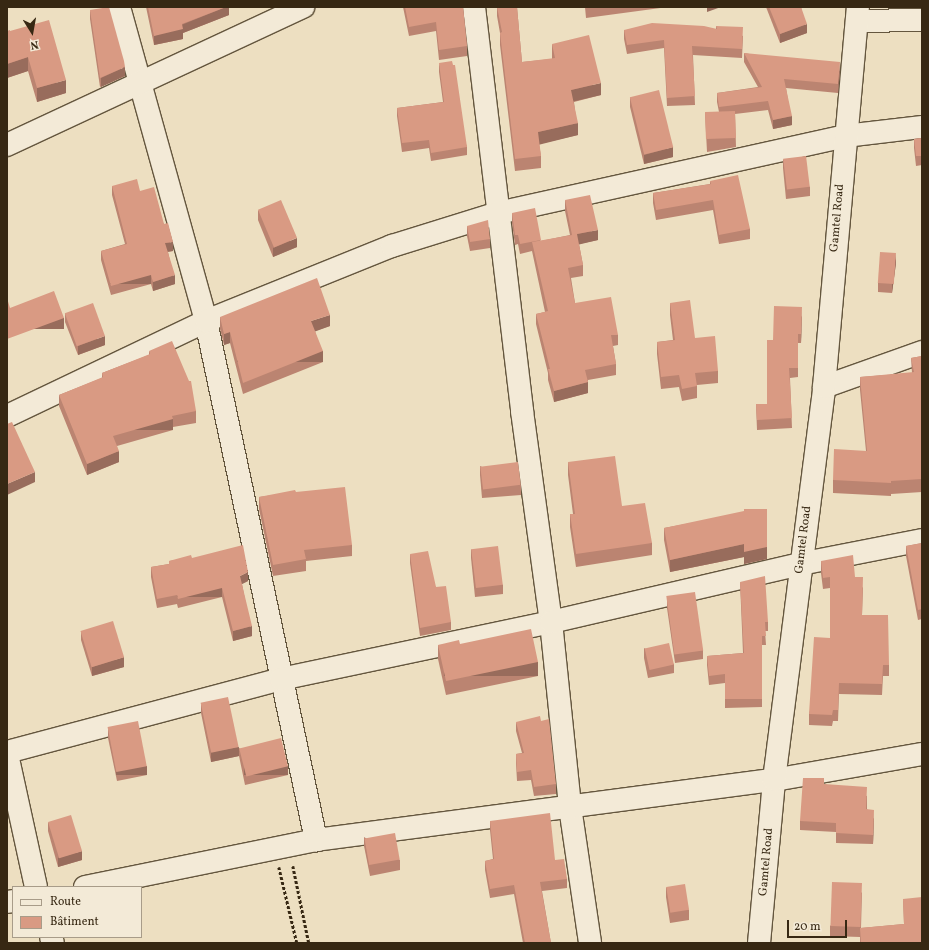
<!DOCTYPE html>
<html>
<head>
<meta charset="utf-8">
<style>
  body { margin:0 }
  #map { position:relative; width:929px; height:950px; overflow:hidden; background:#eddfc1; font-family:Vollkorn,serif }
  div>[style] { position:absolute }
  .path>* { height:2.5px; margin-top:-1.25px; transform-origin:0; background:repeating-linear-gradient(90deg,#372813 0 3px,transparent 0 5px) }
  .roads { filter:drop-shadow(1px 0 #64563e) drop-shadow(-1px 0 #64563e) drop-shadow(0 1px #64563e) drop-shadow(0 -1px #64563e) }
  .minor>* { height:22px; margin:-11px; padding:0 11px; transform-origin:11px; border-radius:11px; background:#f3ead7 }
  .wall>* { inset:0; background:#bb8471; transform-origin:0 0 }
  .shaded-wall>* { inset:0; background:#986c5c; transform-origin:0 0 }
  .building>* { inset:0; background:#d99a83; transform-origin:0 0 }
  span { translate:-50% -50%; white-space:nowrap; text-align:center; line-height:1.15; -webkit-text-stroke:3px #f3ead7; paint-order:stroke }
  .street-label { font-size:12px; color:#372813 }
  .frame { position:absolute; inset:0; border:8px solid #372813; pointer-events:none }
  .legend { position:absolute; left:12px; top:886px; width:130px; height:52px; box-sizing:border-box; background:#f3ead7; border:1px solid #a89c89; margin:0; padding:5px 7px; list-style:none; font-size:12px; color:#372813 }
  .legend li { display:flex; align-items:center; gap:8px; height:20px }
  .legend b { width:20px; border:1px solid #a89c89 }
  .north { position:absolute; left:12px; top:12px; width:40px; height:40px; -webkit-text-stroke:3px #f3ead7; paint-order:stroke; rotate:169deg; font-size:11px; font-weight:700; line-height:16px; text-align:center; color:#372813 }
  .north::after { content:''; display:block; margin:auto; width:14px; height:18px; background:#372813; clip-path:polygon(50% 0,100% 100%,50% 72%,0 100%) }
  .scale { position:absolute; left:787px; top:920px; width:60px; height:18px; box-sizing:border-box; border:2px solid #372813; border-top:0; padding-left:5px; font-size:12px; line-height:14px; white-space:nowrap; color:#372813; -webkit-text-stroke:3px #f3ead7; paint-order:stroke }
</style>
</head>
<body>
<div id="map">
  <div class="path">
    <div style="left:293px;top:866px;width:79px;rotate:78.3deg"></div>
    <div style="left:279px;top:867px;width:78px;rotate:76.7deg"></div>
  </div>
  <div class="roads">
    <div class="minor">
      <div style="left:119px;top:7px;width:326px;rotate:74.5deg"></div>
      <div style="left:206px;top:321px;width:531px;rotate:78.03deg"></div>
      <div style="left:474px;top:7px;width:407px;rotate:83.2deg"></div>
      <div style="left:522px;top:411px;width:213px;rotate:82.2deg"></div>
      <div style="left:551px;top:622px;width:186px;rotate:84.1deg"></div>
      <div style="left:570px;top:807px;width:137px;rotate:81.6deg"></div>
      <div style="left:858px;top:21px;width:64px;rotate:-0.9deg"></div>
      <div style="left:7px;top:145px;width:327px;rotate:-25deg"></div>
      <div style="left:824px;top:387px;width:104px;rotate:-19.7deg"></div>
      <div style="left:7px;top:416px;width:221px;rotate:-25.5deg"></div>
      <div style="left:206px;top:321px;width:201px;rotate:-22deg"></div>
      <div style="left:392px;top:246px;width:111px;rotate:-17.3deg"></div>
      <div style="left:498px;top:213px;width:355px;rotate:-12.5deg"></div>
      <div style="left:845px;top:136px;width:78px;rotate:-6.7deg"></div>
      <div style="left:7px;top:752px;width:284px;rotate:-14.9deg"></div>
      <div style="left:281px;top:679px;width:276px;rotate:-11.9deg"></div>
      <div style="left:551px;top:622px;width:256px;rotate:-13.1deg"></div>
      <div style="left:800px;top:564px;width:124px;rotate:-11.1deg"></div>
      <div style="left:7px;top:754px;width:136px;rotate:77.7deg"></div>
      <div style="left:85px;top:887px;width:236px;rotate:-11.5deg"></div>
      <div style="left:316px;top:840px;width:462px;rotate:-7.5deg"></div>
      <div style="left:774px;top:780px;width:150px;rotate:-10deg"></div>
      <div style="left:7px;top:902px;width:6px;rotate:-9deg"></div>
      <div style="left:51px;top:937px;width:6px;rotate:72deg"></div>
      <div style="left:759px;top:943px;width:164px;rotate:-84.7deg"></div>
      <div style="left:774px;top:780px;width:396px;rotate:-82.7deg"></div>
      <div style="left:824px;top:387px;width:382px;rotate:-84.9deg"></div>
    </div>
  </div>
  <div class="wall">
    <div style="clip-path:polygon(146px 7px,229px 7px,229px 15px,183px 33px,183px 39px,154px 45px)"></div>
    <div style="clip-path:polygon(403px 7px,463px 7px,467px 46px,467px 56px,439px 60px,436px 31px,409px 36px)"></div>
    <div style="clip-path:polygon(497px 7px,517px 7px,522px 62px,552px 59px,552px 44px,601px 95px,574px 102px,578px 135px,539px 144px,541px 156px,541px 168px,515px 171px,500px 45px,500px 33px,497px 16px)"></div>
    <div style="clip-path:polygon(585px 7px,668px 7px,586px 18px)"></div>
    <div style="clip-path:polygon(766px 7px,801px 7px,807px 33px,780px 43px)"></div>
    <div style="left:901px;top:7px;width:21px;height:1px"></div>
    <div style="clip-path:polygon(90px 10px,125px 76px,100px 87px,90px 19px)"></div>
    <div style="clip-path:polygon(716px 26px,743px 36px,742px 58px,693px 55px,695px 105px,667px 106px,664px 48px,627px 54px,624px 39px,624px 30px,716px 29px)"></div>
    <div style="clip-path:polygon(7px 31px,10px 31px,66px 93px,37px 102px,28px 71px,7px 78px)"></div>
    <div style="clip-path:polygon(744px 53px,840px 71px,838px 93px,786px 88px,792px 125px,773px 129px,768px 110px,735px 114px,736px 147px,707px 152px,705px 113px,719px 112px,717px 102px,717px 93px,758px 87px,744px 62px)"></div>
    <div style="clip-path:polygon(439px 63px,467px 147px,467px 155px,431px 161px,429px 148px,402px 152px,397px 116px,397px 108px,443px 102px,439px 72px)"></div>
    <div style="clip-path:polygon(630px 97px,673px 157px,644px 164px,630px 107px)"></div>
    <div style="clip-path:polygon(922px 131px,922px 165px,916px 166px,914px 148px,914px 139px,922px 138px)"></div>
    <div style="clip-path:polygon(783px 159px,810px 187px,810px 196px,786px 199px,783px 168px)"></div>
    <div style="clip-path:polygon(710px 181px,750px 229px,750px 239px,719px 244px,713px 210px,656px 220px,653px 203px,653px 193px,710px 184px)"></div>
    <div style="clip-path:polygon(112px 186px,140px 191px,164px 224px,173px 251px,168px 252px,175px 284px,153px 291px,151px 284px,111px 295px,101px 260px,101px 251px,125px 244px,112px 195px)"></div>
    <div style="clip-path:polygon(565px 200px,598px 240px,579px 244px,583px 265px,583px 276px,571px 278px,575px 303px,618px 335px,618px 345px,613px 346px,616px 364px,616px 375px,588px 380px,588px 393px,554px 402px,548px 380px,548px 373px,536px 324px,536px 314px,545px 312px,532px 251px,520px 254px,518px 244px,515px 245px,512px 223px,512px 213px,541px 241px,570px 235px,565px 211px)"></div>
    <div style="clip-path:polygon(258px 210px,297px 247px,273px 257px,258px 220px)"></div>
    <div style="clip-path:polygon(467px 226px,490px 239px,490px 248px,470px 251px,467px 236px)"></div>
    <div style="clip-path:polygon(896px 263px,892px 293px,878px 292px,878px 283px)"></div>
    <div style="clip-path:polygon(670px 303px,718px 371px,718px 383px,697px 385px,697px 398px,682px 401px,679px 387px,661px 389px,657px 354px,657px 342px,673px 340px,670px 315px)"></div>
    <div style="clip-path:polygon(65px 313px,105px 345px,78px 355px,65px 322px)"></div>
    <div style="clip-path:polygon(802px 316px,801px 343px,798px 343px,798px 377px,790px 378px,792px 428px,757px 430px,756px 404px,767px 404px,773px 340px)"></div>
    <div style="clip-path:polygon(220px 317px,330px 326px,315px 331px,323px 362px,243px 394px,230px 343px,224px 345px,220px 329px)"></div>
    <div style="clip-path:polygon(149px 351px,196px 411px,196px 423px,173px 427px,173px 430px,117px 446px,119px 462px,87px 475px,59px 406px,59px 395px,102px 378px,102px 373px,149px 355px)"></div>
    <div style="clip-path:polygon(922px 356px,922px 492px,891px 494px,891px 496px,833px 493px,833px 480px,866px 451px,860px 390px,860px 377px,912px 373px,911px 358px)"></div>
    <div style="clip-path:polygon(568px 462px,622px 506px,652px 543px,652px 555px,576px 567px,570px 527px,570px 514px,573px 514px,568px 475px)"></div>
    <div style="clip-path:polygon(480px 466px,521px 485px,521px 495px,482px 498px,480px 475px)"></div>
    <div style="clip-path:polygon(296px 492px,352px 545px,352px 556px,306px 561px,306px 571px,273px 576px,259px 509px,259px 497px)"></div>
    <div style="clip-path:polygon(767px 509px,767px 559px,744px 564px,744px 557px,670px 572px,664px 540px,664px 528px)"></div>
    <div style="clip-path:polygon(922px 543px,922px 619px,918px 620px,906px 556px,906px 546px)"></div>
    <div style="clip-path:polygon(471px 549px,503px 585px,503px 594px,475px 597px,471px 558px)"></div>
    <div style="clip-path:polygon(410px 554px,436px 587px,451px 622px,451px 630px,420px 636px,410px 563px)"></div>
    <div style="clip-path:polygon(192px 558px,248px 581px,242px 584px,252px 636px,233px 641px,222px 597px,178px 608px,177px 604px,157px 608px,151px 577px,151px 567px,169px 564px,169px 561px)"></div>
    <div style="clip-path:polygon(821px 561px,855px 577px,863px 588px,862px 615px,889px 665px,889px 676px,883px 676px,882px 695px,839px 694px,838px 721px,833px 721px,832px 726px,809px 725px,809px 714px,830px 638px,830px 588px,823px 589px,821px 573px)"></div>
    <div style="clip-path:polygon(740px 582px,768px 622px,768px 631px,765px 631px,766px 645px,762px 645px,762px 707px,725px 708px,725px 683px,709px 685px,707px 665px,707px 656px,743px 653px)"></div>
    <div style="clip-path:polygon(667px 598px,703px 650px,703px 659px,675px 663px,667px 608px)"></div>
    <div style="clip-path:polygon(81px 631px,124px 667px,92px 676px,81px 640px)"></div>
    <div style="clip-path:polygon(460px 644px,538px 676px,446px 695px,438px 659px,438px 645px)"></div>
    <div style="clip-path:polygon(644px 648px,674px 664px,674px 673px,648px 678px,644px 658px)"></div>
    <div style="clip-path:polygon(201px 704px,239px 748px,288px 775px,245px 785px,239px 756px,211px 762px,201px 713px)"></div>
    <div style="clip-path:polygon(516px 722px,556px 784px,556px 794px,534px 796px,531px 780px,517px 781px,516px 763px,516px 754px,522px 753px,516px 731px)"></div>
    <div style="clip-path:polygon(108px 729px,147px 775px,117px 781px,108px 738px)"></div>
    <div style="clip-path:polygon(824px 784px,867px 796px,867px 809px,874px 819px,873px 844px,836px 843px,836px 832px,800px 830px,800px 821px)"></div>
    <div style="clip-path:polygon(490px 821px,555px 860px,567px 879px,567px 888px,542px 891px,551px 943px,523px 943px,514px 894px,490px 898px,485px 870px,485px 861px,493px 859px,490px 830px)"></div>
    <div style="clip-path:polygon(48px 822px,82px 860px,58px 867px,48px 831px)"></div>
    <div style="clip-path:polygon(364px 837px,400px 860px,400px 870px,370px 876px,364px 846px)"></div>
    <div style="clip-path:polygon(666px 887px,689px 910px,689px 920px,670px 923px,666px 897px)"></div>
    <div style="clip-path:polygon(862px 892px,861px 928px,904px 924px,903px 899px,922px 943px,860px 943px,860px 937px,830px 936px,830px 926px)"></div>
  </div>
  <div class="shaded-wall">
    <div style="clip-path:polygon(226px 7px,229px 7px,229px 15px,183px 33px,183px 39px,154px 45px,154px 36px)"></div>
    <div style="clip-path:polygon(707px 7px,721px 7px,707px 12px)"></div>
    <div style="clip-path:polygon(807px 24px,807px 33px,780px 43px,780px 34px)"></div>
    <div style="clip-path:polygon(28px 57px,28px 71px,7px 78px,7px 64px)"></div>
    <div style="clip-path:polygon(840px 62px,840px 71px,838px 93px,838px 84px)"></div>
    <div style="clip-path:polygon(125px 67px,125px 76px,101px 87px,101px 78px)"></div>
    <div style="clip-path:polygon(66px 80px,66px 93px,37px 102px,37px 88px)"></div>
    <div style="clip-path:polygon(601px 83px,601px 95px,571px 102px,571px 90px)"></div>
    <div style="clip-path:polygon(792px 116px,792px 125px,773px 129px,773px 120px)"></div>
    <div style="clip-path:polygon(578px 123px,578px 135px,538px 145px,538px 132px)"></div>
    <div style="clip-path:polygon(673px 147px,673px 157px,644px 164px,644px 155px)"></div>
    <div style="clip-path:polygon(598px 230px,598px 240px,577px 245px,577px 234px)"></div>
    <div style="clip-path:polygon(297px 238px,297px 247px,273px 257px,273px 248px)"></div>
    <div style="clip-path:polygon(173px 242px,173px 251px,165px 252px,165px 243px)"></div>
    <div style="clip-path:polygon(896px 253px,896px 263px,892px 293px,892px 284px)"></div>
    <div style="left:151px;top:275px;width:9px;height:41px;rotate:90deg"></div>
    <div style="clip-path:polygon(175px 275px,175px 284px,153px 291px,153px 282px)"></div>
    <div style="clip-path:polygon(802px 307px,802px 316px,801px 343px,801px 334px)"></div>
    <div style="clip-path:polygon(330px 315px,330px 326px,311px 333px,311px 321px)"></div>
    <div style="left:64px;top:318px;width:11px;height:61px;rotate:90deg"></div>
    <div style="clip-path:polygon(230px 332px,230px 343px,224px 345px,224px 334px)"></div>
    <div style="clip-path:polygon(105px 336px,105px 345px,78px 355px,78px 346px)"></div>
    <div style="left:323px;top:351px;width:11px;height:86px;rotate:90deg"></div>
    <div style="clip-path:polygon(588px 382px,588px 393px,554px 402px,554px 391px)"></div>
    <div style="left:173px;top:419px;width:11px;height:62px;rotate:90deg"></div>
    <div style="clip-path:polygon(119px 451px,119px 462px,87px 475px,87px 464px)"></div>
    <div style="clip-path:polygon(35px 472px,35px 482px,7px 495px,7px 484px)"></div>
    <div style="clip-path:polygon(744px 544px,767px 547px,767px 559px,744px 564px,744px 557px,670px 572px,670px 560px)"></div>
    <div style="clip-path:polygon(248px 572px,248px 581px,240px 585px,240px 576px)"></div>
    <div style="left:222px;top:588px;width:9px;height:45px;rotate:90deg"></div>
    <div style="clip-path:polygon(252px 626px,252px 636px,233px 641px,233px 631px)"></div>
    <div style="clip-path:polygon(124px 657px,124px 667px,92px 676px,92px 667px)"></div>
    <div style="left:538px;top:662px;width:14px;height:94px;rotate:90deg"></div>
    <div style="clip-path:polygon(239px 747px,239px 756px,211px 762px,211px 752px)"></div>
    <div style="left:147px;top:766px;width:9px;height:31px;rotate:90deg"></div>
    <div style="left:288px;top:766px;width:9px;height:44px;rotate:90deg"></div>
    <div style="clip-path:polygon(874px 810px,874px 819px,873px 844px,873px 835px)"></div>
    <div style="clip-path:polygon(82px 851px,82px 860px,58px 867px,58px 858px)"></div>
  </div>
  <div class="building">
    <div style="clip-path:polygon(109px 7px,124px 61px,125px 67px,100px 78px,90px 10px)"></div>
    <div style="clip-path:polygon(148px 7px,226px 7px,182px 24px,183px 29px,154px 36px)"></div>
    <div style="clip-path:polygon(405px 7px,463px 7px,467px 46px,439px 50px,436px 22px,409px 27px)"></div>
    <div style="clip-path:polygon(497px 7px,517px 7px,522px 62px,555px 58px,552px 44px,589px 35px,601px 83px,571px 90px,578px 123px,538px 132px,541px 156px,515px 159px,500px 33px,502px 32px)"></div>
    <div style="clip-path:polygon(769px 7px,801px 7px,807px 24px,780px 34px)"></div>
    <div style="clip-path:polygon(49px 20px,66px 80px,37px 88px,28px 57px,7px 64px,7px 31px,10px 30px,10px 31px)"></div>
    <div style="clip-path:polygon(652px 23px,704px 26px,717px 29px,716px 26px,743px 27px,742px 49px,692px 46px,695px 96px,667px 98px,664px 40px,627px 45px,624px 30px)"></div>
    <div style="clip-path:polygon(744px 53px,840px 62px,838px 84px,784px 79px,792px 116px,773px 120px,768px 101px,719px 107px,717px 93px,762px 87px)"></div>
    <div style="clip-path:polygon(452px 61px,453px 65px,455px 65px,467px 147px,431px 153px,429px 140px,402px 143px,397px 108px,444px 102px,439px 63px)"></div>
    <div style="left:659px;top:90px;width:59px;height:30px;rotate:76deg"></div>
    <div style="left:735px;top:111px;width:27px;height:30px;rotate:88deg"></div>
    <div style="clip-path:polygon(922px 138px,922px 156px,916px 156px,914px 139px)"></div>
    <div style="left:806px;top:156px;width:31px;height:23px;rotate:83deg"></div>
    <div style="clip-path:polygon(738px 175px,750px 229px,719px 235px,713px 200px,656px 210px,653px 193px,711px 184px,710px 181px)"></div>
    <div style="clip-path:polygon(137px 179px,140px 191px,154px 187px,164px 224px,168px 223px,173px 242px,165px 243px,175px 275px,153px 282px,151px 275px,111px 286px,101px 251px,127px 244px,112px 186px)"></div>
    <div style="clip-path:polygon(590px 195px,598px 230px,577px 234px,583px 265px,568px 268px,575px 303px,611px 297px,618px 335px,611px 335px,616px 364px,585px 370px,588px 382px,554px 391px,548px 369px,550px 369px,536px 314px,548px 311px,532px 242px,572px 235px,565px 200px)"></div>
    <div style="left:281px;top:200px;width:41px;height:25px;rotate:67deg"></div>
    <div style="clip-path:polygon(535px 208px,541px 240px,520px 244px,518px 235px,515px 235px,512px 213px)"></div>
    <div style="clip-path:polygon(488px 220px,490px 239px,470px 242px,467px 226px)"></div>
    <div style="left:880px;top:252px;width:16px;height:31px;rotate:4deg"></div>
    <div style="clip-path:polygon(317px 278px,330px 315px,311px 321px,323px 351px,243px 383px,230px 332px,224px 334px,220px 317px)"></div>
    <div style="clip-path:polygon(54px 291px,64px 318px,7px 339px,7px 298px,10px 308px)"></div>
    <div style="clip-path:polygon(690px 300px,695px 338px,715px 336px,718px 371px,695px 373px,697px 386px,682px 389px,679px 375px,661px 377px,657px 342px,675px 340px,670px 303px)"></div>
    <div style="left:93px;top:303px;width:35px;height:30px;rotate:70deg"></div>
    <div style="clip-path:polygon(774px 306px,802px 307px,801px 334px,798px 334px,798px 368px,789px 368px,792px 418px,757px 420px,756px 404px,767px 404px,767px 340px,773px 340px)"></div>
    <div style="clip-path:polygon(172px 341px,189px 381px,191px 381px,196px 411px,172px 416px,173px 419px,113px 436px,119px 451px,87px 464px,59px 395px,103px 377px,102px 373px,150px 354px,149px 351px)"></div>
    <div style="clip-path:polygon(922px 356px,922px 479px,891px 481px,891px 483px,833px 480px,834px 449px,867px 451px,860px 377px,914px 372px,911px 358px)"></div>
    <div style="clip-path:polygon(12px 422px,35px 472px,7px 484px,7px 424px)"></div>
    <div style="clip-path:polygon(615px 456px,622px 506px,645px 503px,652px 543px,576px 554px,570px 514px,575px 514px,568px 462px)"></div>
    <div style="left:518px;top:462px;width:23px;height:38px;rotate:83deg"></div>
    <div style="clip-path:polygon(345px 487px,352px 545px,304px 550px,306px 559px,273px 565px,259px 497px,295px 490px,296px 492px)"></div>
    <div style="clip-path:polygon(744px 509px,767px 509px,767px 547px,744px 552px,744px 544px,670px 560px,664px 528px,744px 511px)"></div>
    <div style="clip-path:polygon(922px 543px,922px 609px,918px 610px,906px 546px)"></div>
    <div style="clip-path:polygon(243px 545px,248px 572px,240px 576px,252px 626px,233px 631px,222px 588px,178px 599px,177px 595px,157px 599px,151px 567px,169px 564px,169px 561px,191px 555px,192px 558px)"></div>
    <div style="left:498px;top:546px;width:39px;height:27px;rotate:83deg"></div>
    <div style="clip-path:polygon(428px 551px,436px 587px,446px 586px,451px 622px,420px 628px,410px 554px)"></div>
    <div style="clip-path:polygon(853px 555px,855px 577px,863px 577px,862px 615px,888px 615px,889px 665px,883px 665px,882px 684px,839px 683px,838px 710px,833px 710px,832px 715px,809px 714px,814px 637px,830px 638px,830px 577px,823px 578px,821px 561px)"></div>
    <div style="clip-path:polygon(765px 576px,768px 622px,765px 622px,766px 636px,762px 636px,762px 699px,725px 699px,725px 674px,709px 676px,707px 656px,744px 653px,740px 582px)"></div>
    <div style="left:695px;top:592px;width:59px;height:29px;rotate:82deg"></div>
    <div style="left:113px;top:621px;width:38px;height:34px;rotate:73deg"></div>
    <div style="clip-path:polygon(531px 629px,538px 662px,446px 681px,438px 645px,459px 640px,460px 644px)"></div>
    <div style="left:669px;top:643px;width:22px;height:25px;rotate:77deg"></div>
    <div style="left:228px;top:697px;width:51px;height:28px;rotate:78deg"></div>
    <div style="clip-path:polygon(540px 716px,541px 721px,549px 719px,556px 784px,534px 787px,531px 770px,517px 772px,516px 754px,524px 753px,516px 722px)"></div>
    <div style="left:138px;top:721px;width:46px;height:31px;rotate:79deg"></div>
    <div style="left:281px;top:738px;width:29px;height:43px;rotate:76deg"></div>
    <div style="clip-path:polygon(803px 778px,824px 778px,824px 784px,867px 787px,866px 809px,874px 810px,873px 835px,836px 833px,836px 823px,800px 821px)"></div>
    <div style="clip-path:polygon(550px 813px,555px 860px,564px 859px,567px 879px,540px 882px,551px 943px,525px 943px,514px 885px,490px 889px,485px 861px,494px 859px,490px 821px)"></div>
    <div style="left:71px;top:815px;width:38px;height:24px;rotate:73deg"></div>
    <div style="left:395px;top:833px;width:27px;height:31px;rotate:80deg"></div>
    <div style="left:832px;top:882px;width:30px;height:44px;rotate:2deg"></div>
    <div style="left:685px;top:884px;width:26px;height:19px;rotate:81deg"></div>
    <div style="clip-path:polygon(922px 897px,922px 943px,861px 943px,860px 928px,904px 924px,903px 899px)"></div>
  </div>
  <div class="street-label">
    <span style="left:838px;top:218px;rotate:-85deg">Gamtel Road</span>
    <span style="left:804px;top:540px;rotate:-83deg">Gamtel Road</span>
    <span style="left:767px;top:862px;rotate:-85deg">Gamtel Road</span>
  </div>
  <div class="frame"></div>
  <ul class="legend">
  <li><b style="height:5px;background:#f3ead7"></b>Route</li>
  <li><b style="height:11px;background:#d99a83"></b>Bâtiment</li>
  </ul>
  <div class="north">N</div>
  <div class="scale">20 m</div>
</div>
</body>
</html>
